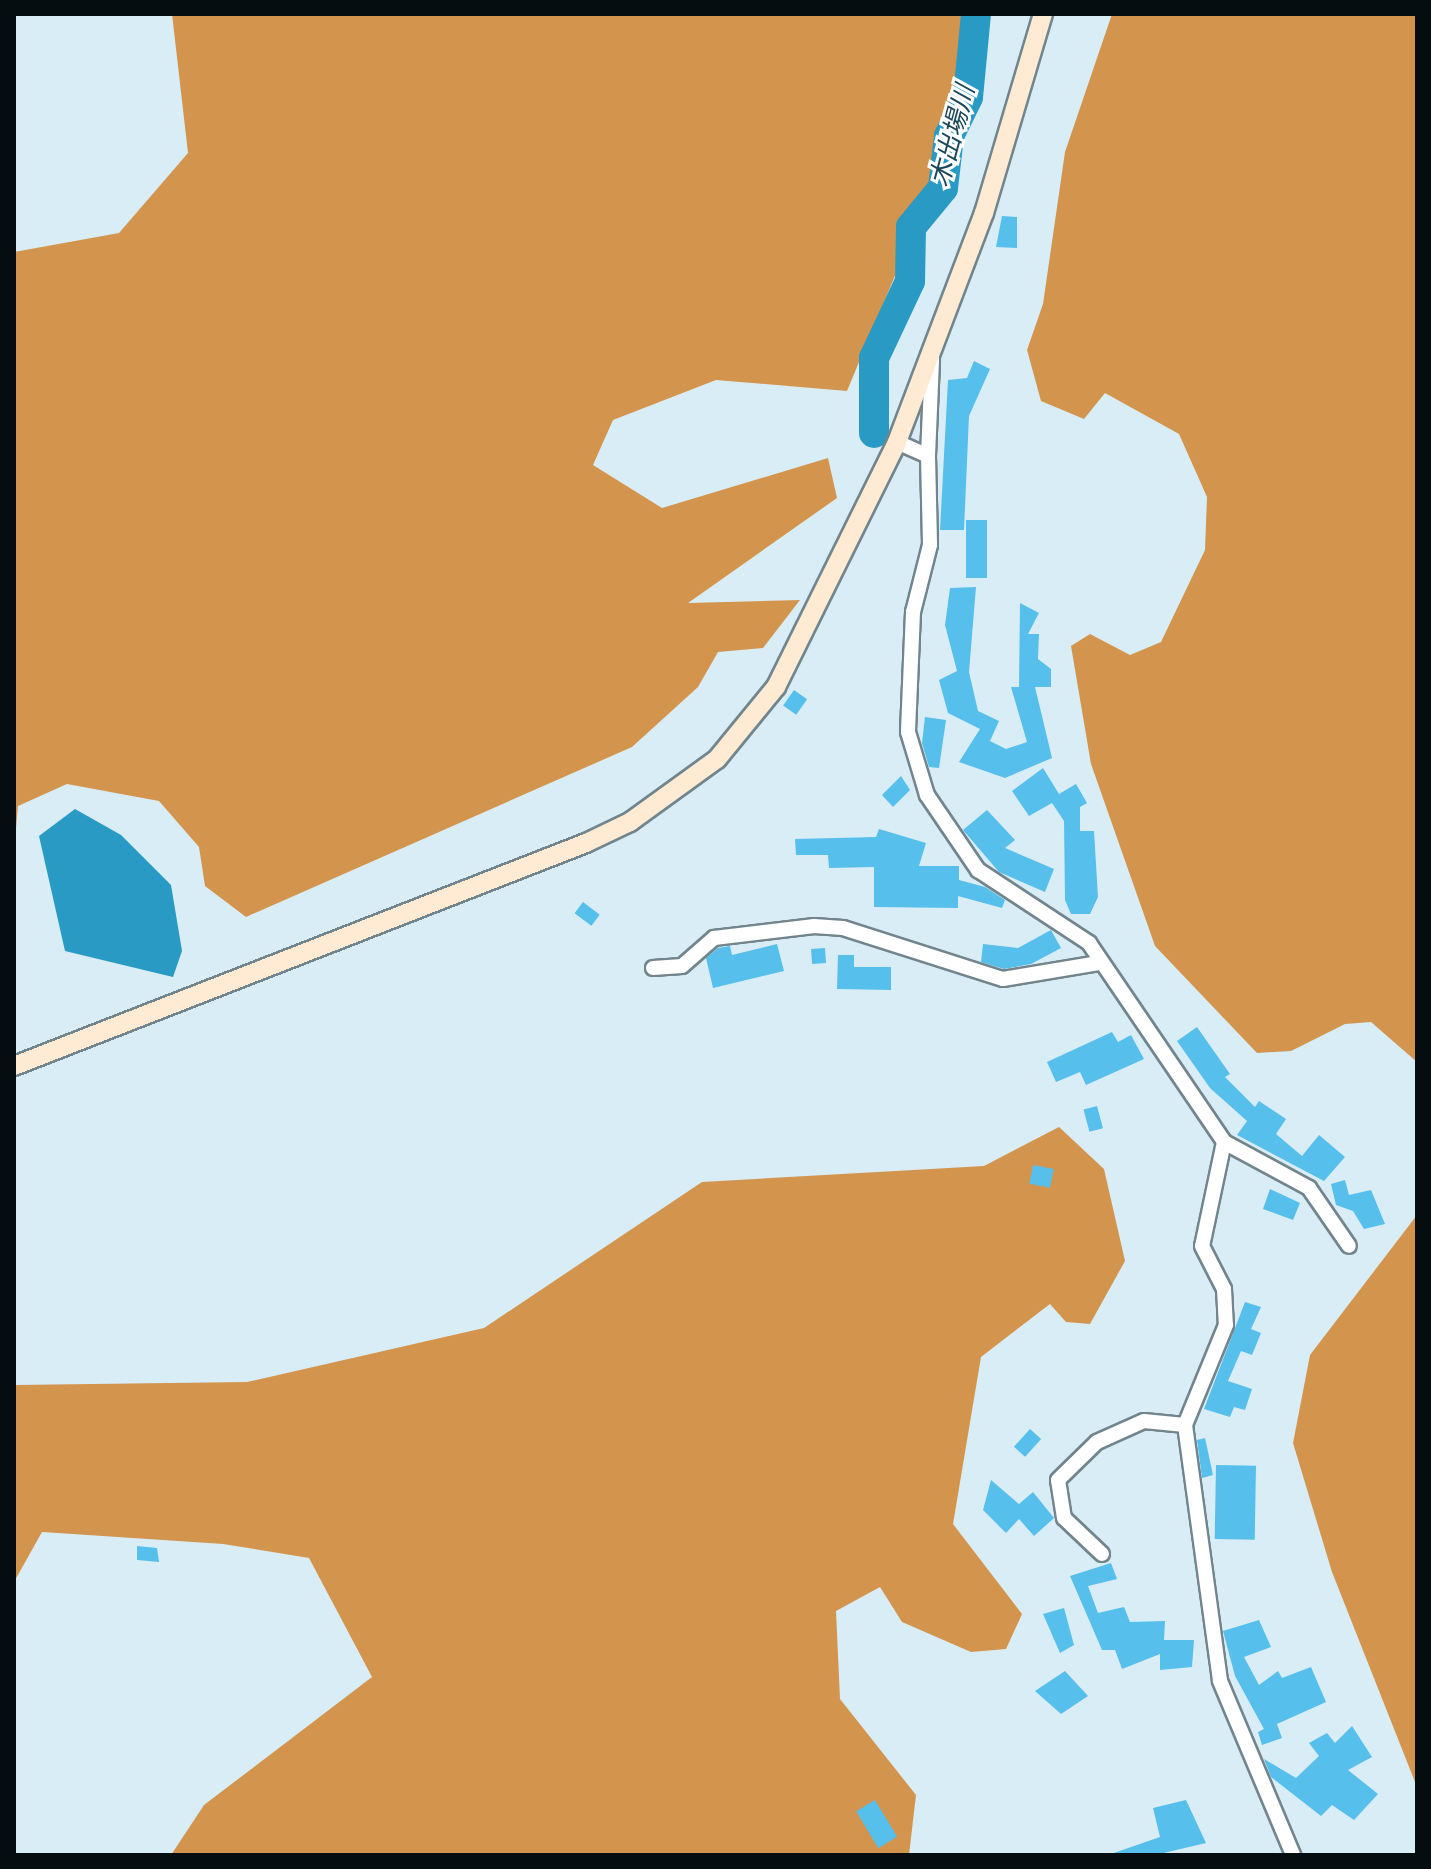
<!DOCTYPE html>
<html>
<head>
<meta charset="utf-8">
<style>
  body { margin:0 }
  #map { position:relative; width:1431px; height:1869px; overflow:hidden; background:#d9edf7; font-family:"DM Sans","Noto Sans JP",sans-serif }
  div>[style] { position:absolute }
  .forest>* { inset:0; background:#d3954e }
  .water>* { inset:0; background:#289ac4 }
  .river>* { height:30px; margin:-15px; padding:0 15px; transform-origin:15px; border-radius:15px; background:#289ac4 }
  .building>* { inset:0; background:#56bfeb; transform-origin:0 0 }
  .roads { filter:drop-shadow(2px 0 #72858d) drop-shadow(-2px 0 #72858d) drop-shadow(0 2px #72858d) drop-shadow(0 -2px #72858d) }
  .street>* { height:14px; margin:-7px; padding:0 7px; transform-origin:7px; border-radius:7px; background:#fff }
  .secondary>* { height:18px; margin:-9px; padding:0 9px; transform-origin:9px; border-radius:9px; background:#ffead3 }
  span { translate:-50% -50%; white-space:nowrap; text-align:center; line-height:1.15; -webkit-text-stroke:6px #fff; paint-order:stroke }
  .water-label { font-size:26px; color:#1a4759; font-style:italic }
  .frame { position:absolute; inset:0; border:16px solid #060d10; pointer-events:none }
</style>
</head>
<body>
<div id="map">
  <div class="forest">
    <div style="clip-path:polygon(172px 14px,981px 14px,914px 230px,847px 391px,716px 380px,613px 420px,593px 465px,662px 508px,828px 458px,837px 498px,688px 603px,800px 600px,763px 648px,718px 652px,698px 687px,632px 747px,246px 917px,205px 886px,199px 847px,159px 801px,67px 784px,18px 806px,14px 852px,14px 252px,119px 233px,188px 153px)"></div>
    <div style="clip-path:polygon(1112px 14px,1417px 14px,1417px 1062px,1371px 1022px,1345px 1024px,1291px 1051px,1257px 1053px,1155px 946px,1091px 764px,1071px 646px,1090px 634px,1130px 655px,1161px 642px,1205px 550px,1207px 497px,1179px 434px,1105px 393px,1084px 419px,1041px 401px,1027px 350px,1043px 304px,1065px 152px)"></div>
    <div style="clip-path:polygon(1059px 1127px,1104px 1169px,1125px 1261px,1090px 1324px,1066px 1322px,1050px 1304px,981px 1357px,953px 1524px,1022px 1614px,1006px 1649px,971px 1652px,902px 1622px,880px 1587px,836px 1611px,840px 1699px,916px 1795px,909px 1855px,171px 1855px,204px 1805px,372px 1677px,309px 1558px,223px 1544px,42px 1532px,14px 1582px,14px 1385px,247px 1382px,484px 1328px,702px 1182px,984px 1166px)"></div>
    <div style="clip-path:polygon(1417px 1215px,1417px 1787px,1332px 1572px,1293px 1443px,1310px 1355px)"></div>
  </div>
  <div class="water">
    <div style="clip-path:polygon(75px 809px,121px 835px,171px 885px,182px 951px,173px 977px,65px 951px,39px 836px)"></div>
  </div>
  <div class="river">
    <div style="left:874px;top:433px;width:75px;rotate:-90deg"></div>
    <div style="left:874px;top:358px;width:85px;rotate:-64.9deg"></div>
    <div style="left:910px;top:281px;width:54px;rotate:-88.9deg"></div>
    <div style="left:911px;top:227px;width:50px;rotate:-50.6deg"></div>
    <div style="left:943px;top:188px;width:52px;rotate:-83.4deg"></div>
    <div style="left:949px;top:136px;width:43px;rotate:-64deg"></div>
    <div style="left:968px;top:97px;width:83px;rotate:-84.5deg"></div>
  </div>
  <div class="building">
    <div style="clip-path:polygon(1002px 216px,1017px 217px,1017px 248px,996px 247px)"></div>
    <div style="clip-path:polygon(974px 361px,990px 369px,969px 416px,964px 530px,940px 530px,948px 380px,967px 378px)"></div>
    <div style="left:966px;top:520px;width:21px;height:58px"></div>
    <div style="clip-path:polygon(976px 587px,969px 672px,978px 711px,999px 721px,990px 741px,1006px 749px,1027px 742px,1011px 687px,1019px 687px,1020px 603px,1039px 613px,1028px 634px,1039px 634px,1038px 659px,1051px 669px,1051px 687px,1035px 687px,1052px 758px,1005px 778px,959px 762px,980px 729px,948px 713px,939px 680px,957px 671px,945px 625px,950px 588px)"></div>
    <div style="left:794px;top:690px;width:16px;height:19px;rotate:35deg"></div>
    <div style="clip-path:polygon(925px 717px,946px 720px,939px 768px,929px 767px,922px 743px)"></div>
    <div style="clip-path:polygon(1043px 768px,1059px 794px,1076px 784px,1087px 803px,1080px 807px,1080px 831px,1094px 831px,1098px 897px,1090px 914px,1071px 914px,1065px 900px,1064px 821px,1052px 803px,1029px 816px,1012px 791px)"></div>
    <div style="clip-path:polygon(901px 776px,910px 790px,893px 807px,882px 795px)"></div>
    <div style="clip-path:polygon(987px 810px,1015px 840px,1005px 848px,1054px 869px,1045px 892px,999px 872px,963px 830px)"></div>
    <div style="clip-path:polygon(879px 829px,926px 843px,919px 866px,959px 866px,959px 880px,985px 887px,1005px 900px,1002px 908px,958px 896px,958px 908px,874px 907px,874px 867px,829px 868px,828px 855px,796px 855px,795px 839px,876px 837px)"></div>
    <div style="left:583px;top:902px;width:21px;height:14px;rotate:37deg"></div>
    <div style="clip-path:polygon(1051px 930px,1061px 948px,1031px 964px,1004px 969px,981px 962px,983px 944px,1018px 948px)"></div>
    <div style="clip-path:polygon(777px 944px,784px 971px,713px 988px,706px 958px,718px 948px,730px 946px,732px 955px)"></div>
    <div style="left:825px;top:948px;width:15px;height:14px;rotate:86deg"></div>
    <div style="clip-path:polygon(838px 955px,854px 955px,854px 967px,891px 967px,891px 990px,837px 989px)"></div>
    <div style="clip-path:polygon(1197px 1027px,1230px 1074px,1225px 1077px,1255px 1107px,1259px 1101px,1286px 1119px,1276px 1134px,1302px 1156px,1319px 1135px,1345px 1157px,1324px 1181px,1237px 1135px,1247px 1121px,1210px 1088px,1177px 1041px)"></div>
    <div style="clip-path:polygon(1112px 1032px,1118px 1042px,1131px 1035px,1144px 1059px,1086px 1085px,1080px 1072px,1056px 1082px,1047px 1062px)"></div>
    <div style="left:1097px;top:1106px;width:23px;height:14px;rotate:75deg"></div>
    <div style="left:1033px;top:1165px;width:21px;height:19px;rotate:11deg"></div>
    <div style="clip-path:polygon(1345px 1180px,1349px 1195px,1371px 1190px,1385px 1224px,1364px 1229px,1353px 1211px,1336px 1205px,1331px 1184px)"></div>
    <div style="clip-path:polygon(1270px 1189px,1300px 1203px,1293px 1220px,1263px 1209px)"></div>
    <div style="clip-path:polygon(1245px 1302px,1261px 1307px,1251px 1329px,1261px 1333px,1252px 1355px,1241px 1351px,1228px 1381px,1252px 1389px,1245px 1410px,1234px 1407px,1230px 1417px,1204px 1409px)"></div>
    <div style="left:1030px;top:1429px;width:15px;height:24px;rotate:42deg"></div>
    <div style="clip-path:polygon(1205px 1438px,1213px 1475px,1202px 1478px,1197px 1440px)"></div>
    <div style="left:1216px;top:1465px;width:40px;height:74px;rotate:1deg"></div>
    <div style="clip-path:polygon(991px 1480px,1019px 1504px,1033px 1492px,1054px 1518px,1034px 1536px,1019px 1519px,1006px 1533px,983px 1510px)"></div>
    <div style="clip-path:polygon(137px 1546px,157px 1548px,159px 1562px,137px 1560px)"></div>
    <div style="clip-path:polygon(1111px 1563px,1117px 1579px,1088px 1586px,1098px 1613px,1124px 1607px,1130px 1622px,1165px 1621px,1164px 1640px,1194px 1640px,1192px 1667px,1160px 1670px,1160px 1654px,1122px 1669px,1115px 1650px,1102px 1650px,1070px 1576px)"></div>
    <div style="clip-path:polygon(1064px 1608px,1074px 1645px,1060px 1653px,1043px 1614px)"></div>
    <div style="clip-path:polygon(1259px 1620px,1271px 1647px,1244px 1657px,1259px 1685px,1278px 1671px,1282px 1678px,1311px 1667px,1326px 1702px,1277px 1724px,1282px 1738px,1262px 1745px,1258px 1732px,1264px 1729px,1235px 1676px,1223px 1631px)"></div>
    <div style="clip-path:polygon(1065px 1671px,1088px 1696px,1061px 1714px,1035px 1691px)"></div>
    <div style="clip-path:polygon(1352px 1726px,1372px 1757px,1348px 1770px,1378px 1794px,1354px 1820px,1332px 1805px,1321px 1816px,1271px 1777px,1264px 1759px,1296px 1778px,1319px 1756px,1309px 1743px,1327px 1733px,1335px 1743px)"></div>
    <div style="left:875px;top:1800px;width:43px;height:22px;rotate:59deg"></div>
    <div style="clip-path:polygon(1186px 1800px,1206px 1843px,1155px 1855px,1108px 1855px,1160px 1837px,1153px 1808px)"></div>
  </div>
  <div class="roads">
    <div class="street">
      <div style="left:897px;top:442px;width:34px;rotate:24deg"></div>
      <div style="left:928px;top:456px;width:89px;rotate:88.7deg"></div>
      <div style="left:930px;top:545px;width:69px;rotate:104.2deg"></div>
      <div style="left:913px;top:612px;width:120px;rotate:92.4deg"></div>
      <div style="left:908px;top:732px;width:66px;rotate:73.2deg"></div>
      <div style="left:927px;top:795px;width:91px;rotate:55.8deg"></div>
      <div style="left:978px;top:870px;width:133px;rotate:33.3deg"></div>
      <div style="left:1089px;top:943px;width:240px;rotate:55.8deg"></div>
      <div style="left:1224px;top:1142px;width:97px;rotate:28.4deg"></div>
      <div style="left:1309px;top:1188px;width:70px;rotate:55.4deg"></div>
      <div style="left:928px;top:456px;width:97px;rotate:-87.6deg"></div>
      <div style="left:653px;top:968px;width:29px;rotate:-4deg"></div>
      <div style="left:682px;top:966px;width:43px;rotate:-41.2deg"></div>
      <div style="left:714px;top:938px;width:101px;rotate:-6.8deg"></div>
      <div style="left:814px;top:926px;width:29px;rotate:4deg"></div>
      <div style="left:843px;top:928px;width:168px;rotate:17.7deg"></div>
      <div style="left:1003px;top:979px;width:97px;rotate:-9.5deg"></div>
      <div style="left:1224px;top:1142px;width:106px;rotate:101.9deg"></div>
      <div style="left:1202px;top:1246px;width:48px;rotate:62.9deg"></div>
      <div style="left:1224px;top:1289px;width:36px;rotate:87deg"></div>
      <div style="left:1226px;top:1325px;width:108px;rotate:112.3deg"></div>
      <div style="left:1185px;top:1425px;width:258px;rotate:82.2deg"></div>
      <div style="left:1220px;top:1681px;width:189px;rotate:67.2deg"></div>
      <div style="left:1102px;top:1554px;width:52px;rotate:-136.5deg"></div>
      <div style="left:1064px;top:1518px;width:38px;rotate:-99deg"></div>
      <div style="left:1058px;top:1480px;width:54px;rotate:-44.3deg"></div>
      <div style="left:1097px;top:1442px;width:51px;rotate:-24.1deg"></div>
      <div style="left:1144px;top:1421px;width:41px;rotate:5.6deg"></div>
    </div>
    <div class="secondary">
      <div style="left:14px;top:1066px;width:614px;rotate:-21.3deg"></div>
      <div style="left:586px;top:843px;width:49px;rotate:-25.5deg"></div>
      <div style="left:630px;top:822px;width:107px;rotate:-35.9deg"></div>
      <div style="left:717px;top:759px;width:93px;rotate:-50.7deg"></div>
      <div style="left:776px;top:687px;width:273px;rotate:-63.7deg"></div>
      <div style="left:897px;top:442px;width:245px;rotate:-69.2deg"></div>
      <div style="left:984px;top:213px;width:208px;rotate:-73.5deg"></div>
    </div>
  </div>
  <div class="water-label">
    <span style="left:953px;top:136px;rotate:-75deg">木出場川</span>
  </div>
  <div class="frame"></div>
</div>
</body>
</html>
